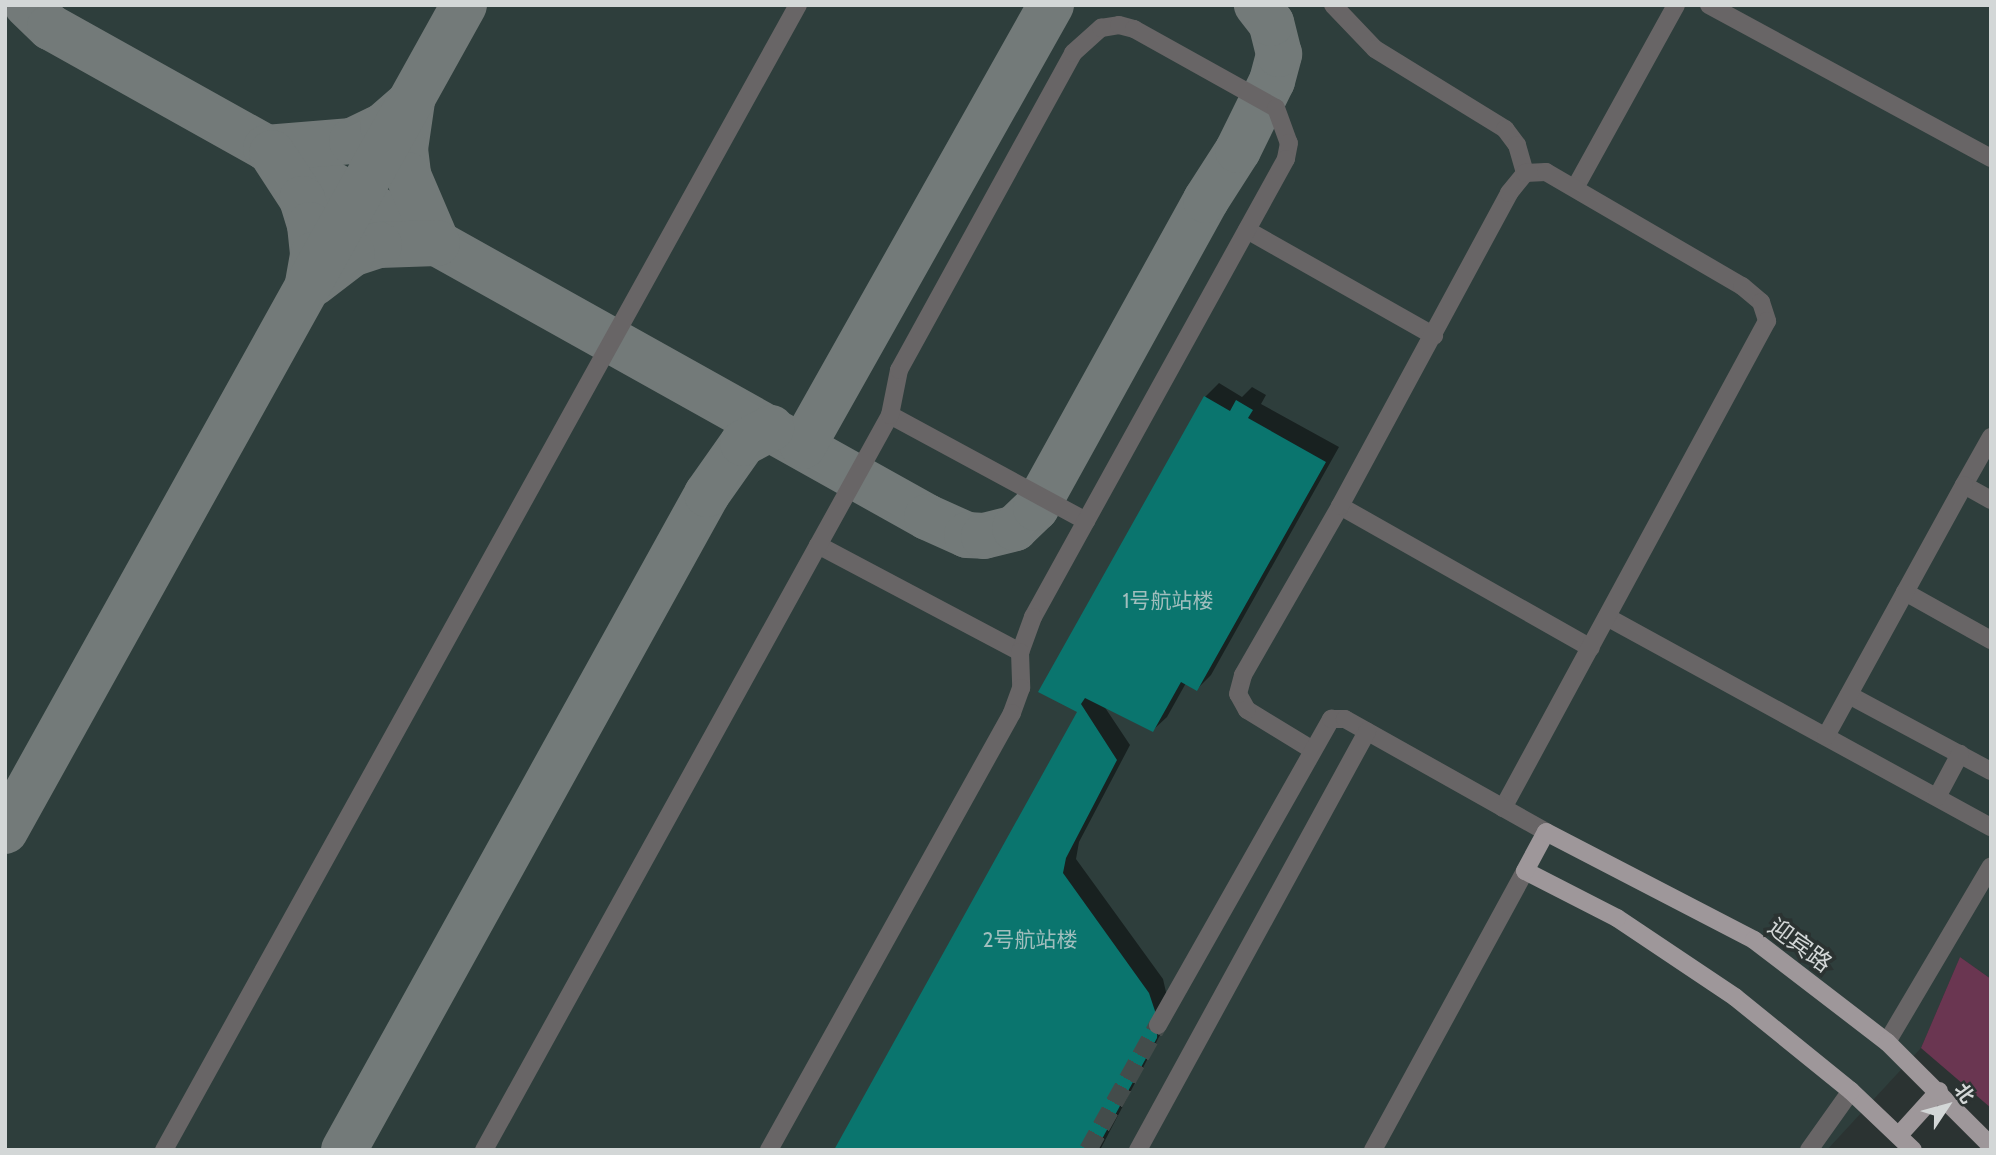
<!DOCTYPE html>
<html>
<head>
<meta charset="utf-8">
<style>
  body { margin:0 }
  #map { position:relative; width:1996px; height:1155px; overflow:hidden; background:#2b3332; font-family:Cabin,"Noto Sans SC",sans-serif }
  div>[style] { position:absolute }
  .built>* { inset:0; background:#2e3e3c }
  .green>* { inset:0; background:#6a3651 }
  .shadow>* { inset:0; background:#0007 }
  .taxiway>* { height:46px; margin:-23px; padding:0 23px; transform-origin:23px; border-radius:23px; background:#737a79 }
  .building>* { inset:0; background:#0a756e }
  .minor-tunnel>* { height:18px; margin-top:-9px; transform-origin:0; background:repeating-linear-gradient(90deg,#444c4b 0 18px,transparent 0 27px) }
  .minor>* { height:18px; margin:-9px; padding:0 9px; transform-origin:9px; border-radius:9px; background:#686566 }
  .major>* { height:18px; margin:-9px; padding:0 9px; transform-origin:9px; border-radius:9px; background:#9e979a }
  span { translate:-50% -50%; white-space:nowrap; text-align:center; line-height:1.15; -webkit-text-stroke:7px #2b3332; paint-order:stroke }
  .number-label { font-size:21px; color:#a1bebd }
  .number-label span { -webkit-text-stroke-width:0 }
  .street-label { font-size:24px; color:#d3d7d7 }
  .frame { position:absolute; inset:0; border:7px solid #d3d7d7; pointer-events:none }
  .north { position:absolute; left:1912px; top:1071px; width:70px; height:70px; -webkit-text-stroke:5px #2b3332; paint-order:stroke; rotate:54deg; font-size:19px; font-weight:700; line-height:28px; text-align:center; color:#d3d7d7 }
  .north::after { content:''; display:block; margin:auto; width:24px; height:32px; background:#d3d7d7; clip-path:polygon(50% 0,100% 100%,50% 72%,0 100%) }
</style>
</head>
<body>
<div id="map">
  <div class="built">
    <div style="clip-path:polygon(5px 5px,1991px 5px,1991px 979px,1960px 957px,1921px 1048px,1827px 1150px,5px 1150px)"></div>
  </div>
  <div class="green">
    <div style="clip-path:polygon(1960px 957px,1991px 979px,1991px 1108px,1921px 1048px)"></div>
  </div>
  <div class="shadow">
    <div style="clip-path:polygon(1219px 383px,1242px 397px,1252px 387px,1266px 395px,1261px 404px,1339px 447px,1211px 675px,1197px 689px,1186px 683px,1167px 717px,1153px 730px,1104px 706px,1130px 745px,1079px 842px,1076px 859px,1163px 979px,1171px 1014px,1100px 1150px,836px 1150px,1079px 711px,1040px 692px,1205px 397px)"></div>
  </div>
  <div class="taxiway">
    <div style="left:27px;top:5px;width:32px;rotate:44deg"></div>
    <div style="left:50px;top:27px;width:1005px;rotate:29.19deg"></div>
    <div style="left:927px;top:517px;width:44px;rotate:24.2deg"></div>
    <div style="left:967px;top:535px;width:17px;rotate:3deg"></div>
    <div style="left:984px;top:536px;width:32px;rotate:-14deg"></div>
    <div style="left:1015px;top:528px;width:29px;rotate:-44deg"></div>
    <div style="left:1036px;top:508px;width:352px;rotate:-61.1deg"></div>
    <div style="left:1206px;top:200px;width:59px;rotate:-57.4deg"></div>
    <div style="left:1238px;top:150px;width:77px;rotate:-63.8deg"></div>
    <div style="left:1272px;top:81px;width:28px;rotate:-75deg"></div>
    <div style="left:1279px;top:54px;width:32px;rotate:-104deg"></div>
    <div style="left:1271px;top:23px;width:23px;rotate:-128deg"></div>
    <div style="left:266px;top:148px;width:86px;rotate:-4.7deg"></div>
    <div style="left:352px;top:141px;width:34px;rotate:-26deg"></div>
    <div style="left:383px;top:126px;width:38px;rotate:-41deg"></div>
    <div style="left:412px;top:101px;width:49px;rotate:98.3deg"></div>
    <div style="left:405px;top:149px;width:26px;rotate:83deg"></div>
    <div style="left:408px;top:175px;width:74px;rotate:66.9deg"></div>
    <div style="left:437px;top:243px;width:58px;rotate:178deg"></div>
    <div style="left:379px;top:245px;width:28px;rotate:162deg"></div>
    <div style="left:352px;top:254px;width:48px;rotate:142.7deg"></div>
    <div style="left:272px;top:153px;width:55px;rotate:56.9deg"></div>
    <div style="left:302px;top:199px;width:27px;rotate:73deg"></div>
    <div style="left:310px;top:225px;width:30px;rotate:84deg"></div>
    <div style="left:313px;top:255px;width:28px;rotate:100deg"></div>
    <div style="left:803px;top:446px;width:506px;rotate:-60.65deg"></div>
    <div style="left:5px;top:831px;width:945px;rotate:-60.94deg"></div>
    <div style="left:344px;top:1150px;width:750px;rotate:-61.04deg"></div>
    <div style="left:707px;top:494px;width:62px;rotate:-54.8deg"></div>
    <div style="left:743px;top:443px;width:32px;rotate:-28deg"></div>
  </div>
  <div class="building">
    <div style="clip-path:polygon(1204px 396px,1230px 411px,1236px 400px,1253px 410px,1248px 418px,1326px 462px,1197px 691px,1181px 682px,1153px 732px,1085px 698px,1081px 704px,1117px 760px,1066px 858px,1063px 873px,1149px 993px,1158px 1020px,1157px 1038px,1096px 1150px,834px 1150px,1077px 712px,1038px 692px)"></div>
  </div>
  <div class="minor-tunnel">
    <div style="left:1088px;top:1150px;width:143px;rotate:-60.8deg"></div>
  </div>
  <div class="minor">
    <div style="left:1333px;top:5px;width:61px;rotate:46.3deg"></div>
    <div style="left:1375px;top:49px;width:153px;rotate:31.6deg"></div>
    <div style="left:1505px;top:129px;width:20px;rotate:53deg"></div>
    <div style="left:1517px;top:145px;width:29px;rotate:74deg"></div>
    <div style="left:1709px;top:5px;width:321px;rotate:28.5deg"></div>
    <div style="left:1575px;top:188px;width:209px;rotate:-61.1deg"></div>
    <div style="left:1247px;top:230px;width:215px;rotate:29.5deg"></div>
    <div style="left:890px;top:415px;width:223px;rotate:28.4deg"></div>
    <div style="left:1991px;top:437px;width:55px;rotate:119.4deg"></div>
    <div style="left:1964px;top:485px;width:31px;rotate:29deg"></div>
    <div style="left:1340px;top:506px;width:288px;rotate:29.5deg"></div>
    <div style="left:818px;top:545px;width:229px;rotate:27.9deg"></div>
    <div style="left:1905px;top:592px;width:98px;rotate:29.2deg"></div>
    <div style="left:1607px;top:617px;width:438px;rotate:28.7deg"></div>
    <div style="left:1849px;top:695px;width:161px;rotate:28.2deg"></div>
    <div style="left:1826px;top:736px;width:286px;rotate:-61.2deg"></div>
    <div style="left:1311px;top:749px;width:75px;rotate:-148.6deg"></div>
    <div style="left:1247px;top:710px;width:18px;rotate:-119deg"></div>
    <div style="left:1238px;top:694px;width:20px;rotate:-75deg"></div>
    <div style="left:1243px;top:675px;width:195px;rotate:-60.1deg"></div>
    <div style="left:1340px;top:506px;width:356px;rotate:-61.6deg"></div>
    <div style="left:1509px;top:193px;width:26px;rotate:-51deg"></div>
    <div style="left:1525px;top:173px;width:21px;rotate:-3deg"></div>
    <div style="left:1546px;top:172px;width:227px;rotate:30.2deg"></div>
    <div style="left:1742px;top:286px;width:25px;rotate:40deg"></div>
    <div style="left:1761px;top:302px;width:20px;rotate:72deg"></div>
    <div style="left:1767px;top:321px;width:554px;rotate:118.46deg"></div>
    <div style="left:1937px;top:797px;width:49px;rotate:-61.9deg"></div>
    <div style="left:1158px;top:1025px;width:352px;rotate:-60.5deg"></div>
    <div style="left:1331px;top:719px;width:14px"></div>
    <div style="left:1345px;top:719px;width:231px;rotate:29.3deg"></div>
    <div style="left:1887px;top:1042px;width:204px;rotate:-59.4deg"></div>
    <div style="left:164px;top:1150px;width:1309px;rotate:-61.03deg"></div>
    <div style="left:484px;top:1150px;width:840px;rotate:-61.08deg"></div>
    <div style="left:890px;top:415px;width:46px;rotate:-78.7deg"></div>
    <div style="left:899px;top:370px;width:362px;rotate:-61.2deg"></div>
    <div style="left:1073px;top:53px;width:38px;rotate:-42deg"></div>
    <div style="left:1101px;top:28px;width:18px;rotate:-9deg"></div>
    <div style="left:1119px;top:25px;width:16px;rotate:15deg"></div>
    <div style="left:1134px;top:29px;width:162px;rotate:29.1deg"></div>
    <div style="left:1276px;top:108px;width:37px;rotate:70deg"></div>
    <div style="left:1289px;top:143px;width:16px;rotate:101deg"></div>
    <div style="left:1286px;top:159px;width:523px;rotate:118.92deg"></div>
    <div style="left:1033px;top:617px;width:37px;rotate:110deg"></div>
    <div style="left:1020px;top:652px;width:36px;rotate:88deg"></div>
    <div style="left:1021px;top:688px;width:27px;rotate:110deg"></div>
    <div style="left:1012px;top:713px;width:500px;rotate:119.08deg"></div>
    <div style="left:1138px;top:1150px;width:477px;rotate:-61.3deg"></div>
    <div style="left:1373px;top:1150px;width:318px;rotate:-61.4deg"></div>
    <div style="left:1809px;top:1150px;width:72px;rotate:-54.6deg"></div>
  </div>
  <div class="major">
    <div style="left:1900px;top:1134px;width:58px;rotate:-47.8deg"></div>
    <div style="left:1913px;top:1150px;width:86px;rotate:-136.4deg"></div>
    <div style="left:1851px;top:1091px;width:149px;rotate:-141deg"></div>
    <div style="left:1735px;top:997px;width:142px;rotate:-146.2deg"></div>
    <div style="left:1617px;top:918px;width:103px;rotate:-152.9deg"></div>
    <div style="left:1525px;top:871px;width:44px;rotate:-61.7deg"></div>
    <div style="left:1546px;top:832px;width:234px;rotate:27.4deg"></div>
    <div style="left:1754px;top:940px;width:168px;rotate:37.5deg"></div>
    <div style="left:1887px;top:1042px;width:147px;rotate:45deg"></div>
  </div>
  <div class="number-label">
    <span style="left:1168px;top:601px">1号航站楼</span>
    <span style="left:1030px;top:940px">2号航站楼</span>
  </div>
  <div class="street-label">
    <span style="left:1800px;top:945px;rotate:37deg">迎宾路</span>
  </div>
  <div class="frame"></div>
  <div class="north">北</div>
</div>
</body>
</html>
